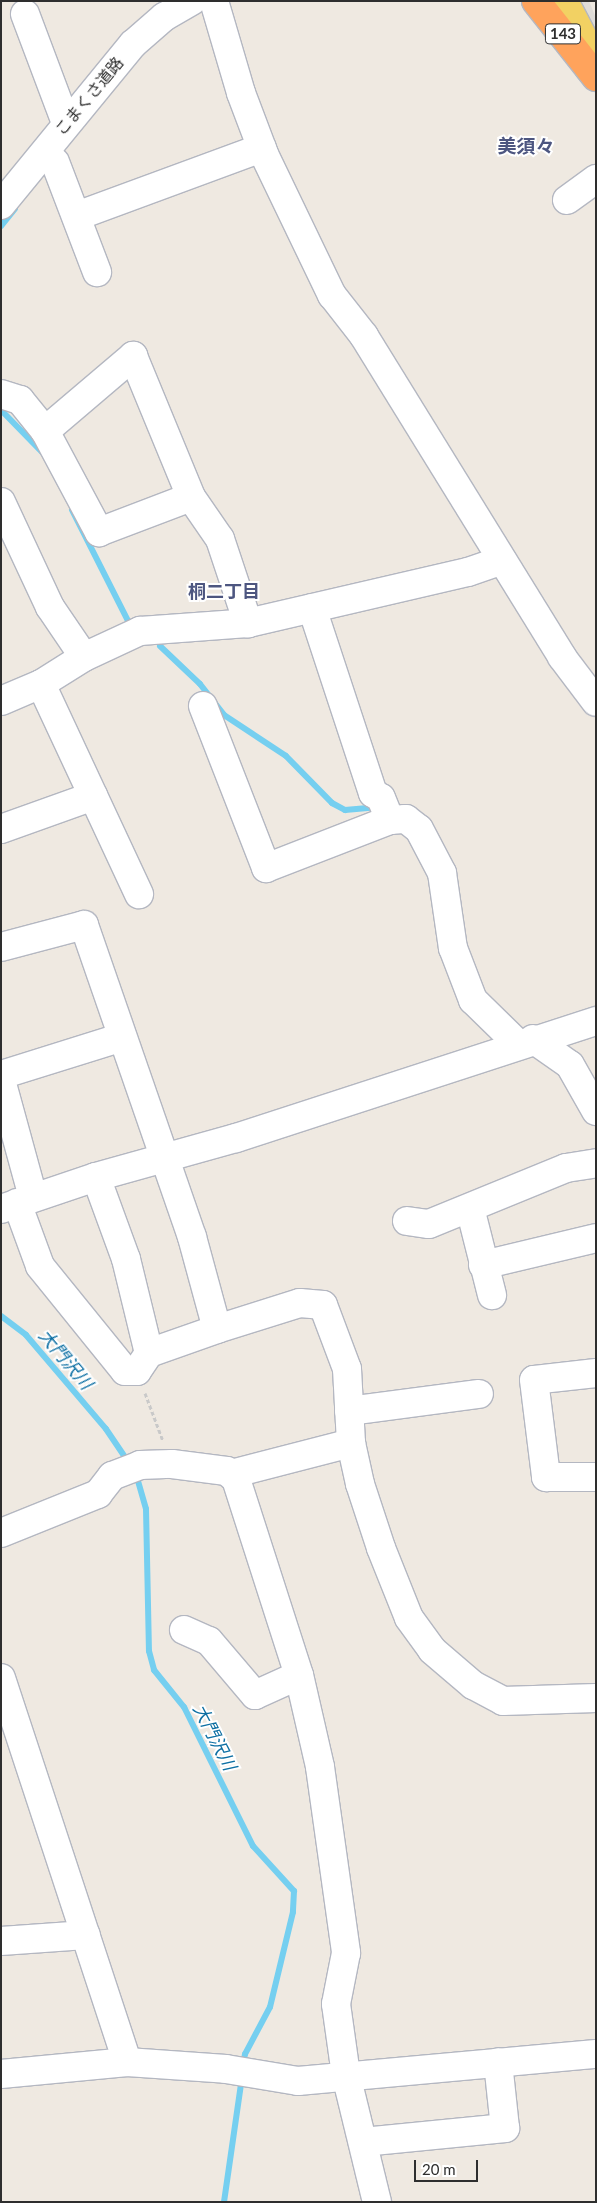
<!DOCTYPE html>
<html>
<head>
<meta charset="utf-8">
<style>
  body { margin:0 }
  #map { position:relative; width:597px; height:2203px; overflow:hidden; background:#efe9e1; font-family:Lato,"Noto Sans JP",sans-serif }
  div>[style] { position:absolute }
  .plaza>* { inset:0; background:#dfdcd8 }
  .stream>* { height:6px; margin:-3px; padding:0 3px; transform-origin:3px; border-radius:3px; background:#75cff0 }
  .path>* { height:3px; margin-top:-1.5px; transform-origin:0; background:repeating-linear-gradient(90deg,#c9c9c9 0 4px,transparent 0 6.5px) }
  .roads { filter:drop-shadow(1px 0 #b4b7c1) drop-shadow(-1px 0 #b4b7c1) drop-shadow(0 1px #b4b7c1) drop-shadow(0 -1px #b4b7c1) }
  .minor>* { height:28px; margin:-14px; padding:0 14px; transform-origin:14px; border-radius:14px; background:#fff }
  .major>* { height:28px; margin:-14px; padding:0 14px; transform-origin:14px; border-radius:14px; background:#f2d163 }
  .highway>* { height:28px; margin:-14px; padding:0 14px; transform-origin:14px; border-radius:14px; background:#ffa35c }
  span { translate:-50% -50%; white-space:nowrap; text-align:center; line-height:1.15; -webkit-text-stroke:4px #fff; paint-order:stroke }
  .shield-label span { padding:1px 4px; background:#fff; border:1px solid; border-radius:4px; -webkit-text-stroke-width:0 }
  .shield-label { font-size:15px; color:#2e2e2e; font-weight:700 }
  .street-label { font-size:16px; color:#2e2e2e }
  .neighbourhood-label { font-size:18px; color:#4d5680; font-weight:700 }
  .water-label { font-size:18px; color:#0d6fa3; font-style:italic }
  .quarter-label { font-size:19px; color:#4d5680; font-weight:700 }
  .frame { position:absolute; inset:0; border:2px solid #2e2e2e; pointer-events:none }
  .scale { position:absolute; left:414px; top:2160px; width:64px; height:22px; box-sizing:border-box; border:2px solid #2e2e2e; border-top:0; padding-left:6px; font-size:15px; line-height:18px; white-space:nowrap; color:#2e2e2e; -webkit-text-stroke:4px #fff; paint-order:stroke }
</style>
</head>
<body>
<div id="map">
  <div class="plaza">
    <div style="clip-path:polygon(577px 1px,589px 1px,596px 18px,596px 42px)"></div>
  </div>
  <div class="stream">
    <div style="left:1px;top:226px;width:22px;rotate:-51deg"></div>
    <div style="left:1px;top:410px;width:62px;rotate:45.7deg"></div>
    <div style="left:72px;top:510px;width:129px;rotate:63.2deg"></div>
    <div style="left:160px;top:646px;width:55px;rotate:43.5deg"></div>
    <div style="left:200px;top:684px;width:39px;rotate:52deg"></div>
    <div style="left:224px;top:715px;width:74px;rotate:33.5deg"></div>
    <div style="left:286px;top:756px;width:66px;rotate:45.6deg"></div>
    <div style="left:332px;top:803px;width:15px;rotate:28deg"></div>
    <div style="left:345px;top:810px;width:34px;rotate:-5deg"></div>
    <div style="left:1px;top:1316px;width:31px;rotate:37deg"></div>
    <div style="left:26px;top:1335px;width:123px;rotate:49.6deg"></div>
    <div style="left:106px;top:1429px;width:41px;rotate:55.9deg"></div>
    <div style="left:136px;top:1474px;width:36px;rotate:74deg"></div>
    <div style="left:146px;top:1509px;width:142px;rotate:88.8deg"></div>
    <div style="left:149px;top:1651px;width:20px;rotate:75deg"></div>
    <div style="left:154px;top:1670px;width:48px;rotate:51deg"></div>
    <div style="left:184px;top:1707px;width:155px;rotate:63.6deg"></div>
    <div style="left:253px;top:1846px;width:61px;rotate:47.7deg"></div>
    <div style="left:294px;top:1891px;width:21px;rotate:93deg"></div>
    <div style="left:293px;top:1912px;width:98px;rotate:103.6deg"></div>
    <div style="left:270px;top:2007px;width:53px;rotate:118deg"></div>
    <div style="left:245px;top:2054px;width:11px;rotate:100deg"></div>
    <div style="left:224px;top:2202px;width:126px;rotate:-81.8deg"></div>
  </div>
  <div class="path">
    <div style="left:145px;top:1393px;width:51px;rotate:69.4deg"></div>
  </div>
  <div class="roads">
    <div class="minor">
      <div style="left:214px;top:1px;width:96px;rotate:73.6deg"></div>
      <div style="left:241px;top:93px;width:65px;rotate:69.3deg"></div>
      <div style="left:264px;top:154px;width:157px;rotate:64.3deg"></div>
      <div style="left:332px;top:295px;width:52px;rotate:52deg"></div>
      <div style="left:364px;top:336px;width:377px;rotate:58.3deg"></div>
      <div style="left:562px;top:657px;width:56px;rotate:52.9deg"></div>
      <div style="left:25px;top:14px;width:116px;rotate:69.4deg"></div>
      <div style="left:55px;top:162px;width:118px;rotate:69.1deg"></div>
      <div style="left:567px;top:200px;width:36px;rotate:-36deg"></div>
      <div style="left:1px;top:205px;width:208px;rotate:-50.7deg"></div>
      <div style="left:133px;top:44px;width:41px;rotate:-41.1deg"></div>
      <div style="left:164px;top:17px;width:32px;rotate:-30deg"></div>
      <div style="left:77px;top:216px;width:197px;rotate:-20.2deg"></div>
      <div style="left:1px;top:394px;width:20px;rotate:18deg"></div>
      <div style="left:20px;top:400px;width:40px;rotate:51deg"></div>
      <div style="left:45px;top:431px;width:115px;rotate:61.9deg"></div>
      <div style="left:99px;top:532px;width:98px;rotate:-20.8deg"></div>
      <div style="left:45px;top:431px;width:116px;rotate:-40.4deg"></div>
      <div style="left:133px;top:356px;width:152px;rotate:67.6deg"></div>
      <div style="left:191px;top:497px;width:51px;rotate:55.4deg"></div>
      <div style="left:220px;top:539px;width:89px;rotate:71.6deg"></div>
      <div style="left:1px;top:502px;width:116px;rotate:65deg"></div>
      <div style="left:50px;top:607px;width:60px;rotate:55.8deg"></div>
      <div style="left:312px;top:608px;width:195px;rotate:71.8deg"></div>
      <div style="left:373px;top:793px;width:9px;rotate:32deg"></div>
      <div style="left:381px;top:798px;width:24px;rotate:68deg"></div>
      <div style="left:41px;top:684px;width:232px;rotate:65deg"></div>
      <div style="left:1px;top:701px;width:43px;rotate:-23deg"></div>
      <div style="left:41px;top:684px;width:51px;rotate:-32.1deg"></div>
      <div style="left:84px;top:657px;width:62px;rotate:-24.9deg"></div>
      <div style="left:140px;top:631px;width:108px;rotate:-4.2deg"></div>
      <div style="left:248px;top:623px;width:226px;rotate:-13.1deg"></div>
      <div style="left:468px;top:572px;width:36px;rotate:-19deg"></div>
      <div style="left:203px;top:706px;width:174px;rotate:68.7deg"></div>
      <div style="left:266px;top:868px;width:133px;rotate:-21.2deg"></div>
      <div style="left:390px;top:820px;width:16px;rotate:-4deg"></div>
      <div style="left:406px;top:819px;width:16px;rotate:38deg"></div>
      <div style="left:419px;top:829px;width:50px;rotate:62.4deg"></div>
      <div style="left:442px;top:873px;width:76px;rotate:81.7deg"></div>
      <div style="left:453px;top:948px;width:56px;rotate:69deg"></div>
      <div style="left:473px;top:1000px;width:63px;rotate:44.4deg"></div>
      <div style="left:1px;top:829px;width:98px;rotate:-19.7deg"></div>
      <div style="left:1px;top:947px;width:86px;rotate:-14.8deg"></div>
      <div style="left:84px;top:925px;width:330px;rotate:70.9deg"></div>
      <div style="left:192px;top:1237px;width:95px;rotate:74.8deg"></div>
      <div style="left:533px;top:1039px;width:45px;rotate:35.1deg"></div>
      <div style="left:570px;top:1065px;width:53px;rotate:60.5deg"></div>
      <div style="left:1px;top:1075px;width:127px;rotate:-17.4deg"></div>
      <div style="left:1px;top:1080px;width:121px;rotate:74.7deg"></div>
      <div style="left:96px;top:1177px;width:87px;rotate:69.9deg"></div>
      <div style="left:126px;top:1259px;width:97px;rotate:76.3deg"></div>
      <div style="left:17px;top:1203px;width:67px;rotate:69.9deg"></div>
      <div style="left:40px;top:1266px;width:135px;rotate:51deg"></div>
      <div style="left:125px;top:1371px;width:12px"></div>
      <div style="left:137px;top:1371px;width:22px;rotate:-56deg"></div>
      <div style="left:149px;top:1353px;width:72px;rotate:-19.4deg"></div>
      <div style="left:217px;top:1329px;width:87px;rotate:-17.4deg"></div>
      <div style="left:300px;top:1303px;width:23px;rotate:5deg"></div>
      <div style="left:323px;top:1305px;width:68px;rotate:69.4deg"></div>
      <div style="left:347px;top:1369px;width:74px;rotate:86.9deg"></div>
      <div style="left:351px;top:1443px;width:42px;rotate:77.6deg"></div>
      <div style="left:360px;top:1484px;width:67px;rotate:71.8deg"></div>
      <div style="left:381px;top:1548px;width:75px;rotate:68.2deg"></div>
      <div style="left:409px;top:1618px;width:39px;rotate:54deg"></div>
      <div style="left:432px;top:1650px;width:54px;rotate:40.5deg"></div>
      <div style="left:473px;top:1685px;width:34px;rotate:28deg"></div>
      <div style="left:503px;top:1701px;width:93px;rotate:-1.8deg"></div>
      <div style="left:470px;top:1208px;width:90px;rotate:75.8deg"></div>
      <div style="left:1px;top:1209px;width:100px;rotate:-18.6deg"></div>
      <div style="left:96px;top:1177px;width:145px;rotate:-15.6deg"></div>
      <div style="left:236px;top:1138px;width:379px;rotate:-18deg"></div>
      <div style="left:407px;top:1221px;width:22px;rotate:8deg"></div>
      <div style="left:429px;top:1224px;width:148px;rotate:-22.2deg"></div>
      <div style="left:566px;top:1168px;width:30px;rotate:-9deg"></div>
      <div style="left:483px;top:1265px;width:116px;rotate:-13.4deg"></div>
      <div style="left:596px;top:1373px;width:62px;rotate:173.6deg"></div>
      <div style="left:534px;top:1380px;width:98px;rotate:82.9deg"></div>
      <div style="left:546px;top:1477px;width:50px"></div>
      <div style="left:349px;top:1411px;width:131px;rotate:-7.5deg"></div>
      <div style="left:231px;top:1474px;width:124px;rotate:-14.5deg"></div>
      <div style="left:1px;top:1533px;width:105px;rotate:-21.9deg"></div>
      <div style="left:98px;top:1494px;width:23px;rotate:-52deg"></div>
      <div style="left:112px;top:1476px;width:30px;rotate:-21deg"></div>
      <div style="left:140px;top:1465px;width:32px;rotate:-2deg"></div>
      <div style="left:172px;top:1464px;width:55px;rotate:7.3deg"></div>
      <div style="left:227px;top:1471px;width:12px;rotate:42deg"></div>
      <div style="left:236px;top:1479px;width:206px;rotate:72.2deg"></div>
      <div style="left:299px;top:1675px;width:94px;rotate:77.1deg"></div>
      <div style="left:320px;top:1767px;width:188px;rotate:82deg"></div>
      <div style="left:346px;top:1953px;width:52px;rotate:101.1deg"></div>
      <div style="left:336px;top:2004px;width:72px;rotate:82deg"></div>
      <div style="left:346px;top:2075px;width:131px;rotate:76.3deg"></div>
      <div style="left:184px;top:1630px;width:27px;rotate:24deg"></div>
      <div style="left:209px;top:1641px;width:71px;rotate:49.6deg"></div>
      <div style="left:255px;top:1695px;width:48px;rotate:-24.4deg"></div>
      <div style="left:1px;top:1678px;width:404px;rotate:71.8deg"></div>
      <div style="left:1px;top:1941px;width:85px;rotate:-4deg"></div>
      <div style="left:1px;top:2074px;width:127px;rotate:-5.4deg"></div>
      <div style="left:127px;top:2062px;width:99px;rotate:4deg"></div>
      <div style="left:226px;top:2069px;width:73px;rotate:9.5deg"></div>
      <div style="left:298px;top:2081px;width:299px;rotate:-5.2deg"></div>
      <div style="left:363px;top:2142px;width:143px;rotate:-5.6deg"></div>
      <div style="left:505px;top:2128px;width:66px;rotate:-96.1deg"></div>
    </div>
    <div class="major">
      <div style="left:564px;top:1px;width:52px;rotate:62.4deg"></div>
      <div style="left:588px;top:47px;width:21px;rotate:87deg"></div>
    </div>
    <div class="highway">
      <div style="left:536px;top:1px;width:97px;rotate:51.7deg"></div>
    </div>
  </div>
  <div class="shield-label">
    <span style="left:563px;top:34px">143</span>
  </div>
  <div class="street-label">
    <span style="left:89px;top:96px;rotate:-50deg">こまくさ道路</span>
  </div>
  <div class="neighbourhood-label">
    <span style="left:224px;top:591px">桐二丁目</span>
  </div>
  <div class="water-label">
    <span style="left:66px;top:1359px;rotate:50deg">大門沢川</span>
    <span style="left:215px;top:1737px;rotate:63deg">大門沢川</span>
  </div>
  <div class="quarter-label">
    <span style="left:526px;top:146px">美須々</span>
  </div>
  <div class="frame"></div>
  <div class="scale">20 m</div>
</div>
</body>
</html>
